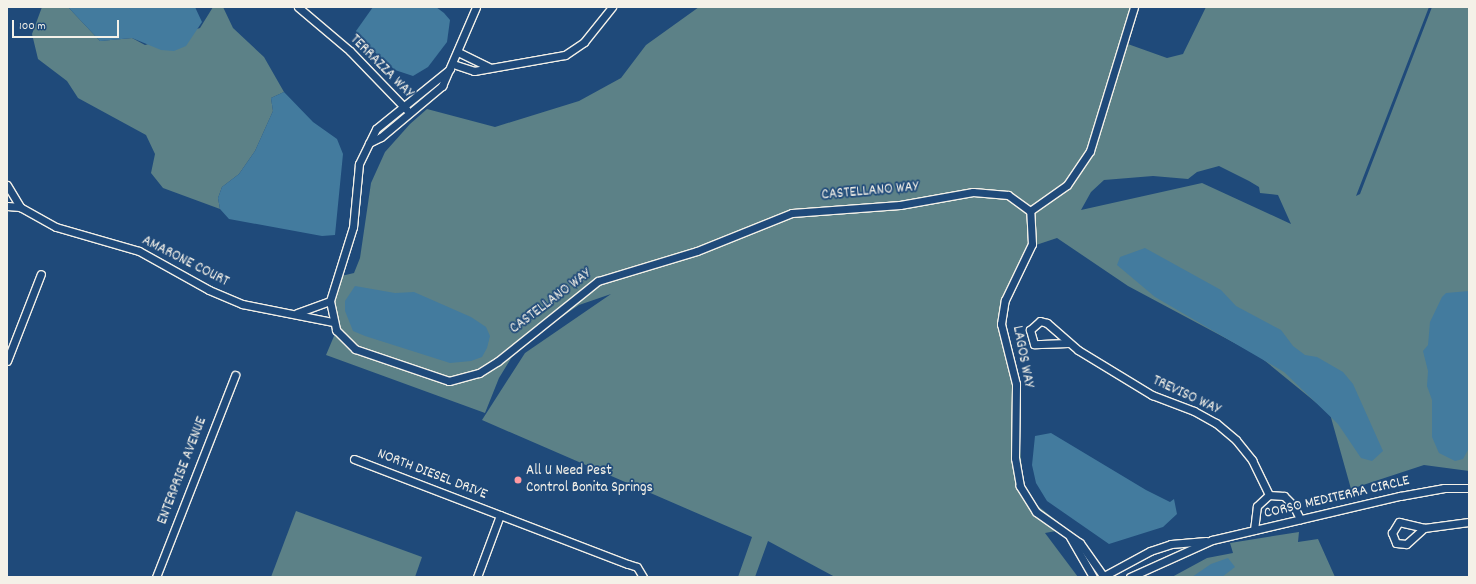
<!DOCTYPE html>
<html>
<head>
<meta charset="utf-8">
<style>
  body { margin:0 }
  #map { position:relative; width:1476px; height:584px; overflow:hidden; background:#1f4a7a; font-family:Dekko,sans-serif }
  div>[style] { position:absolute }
  .green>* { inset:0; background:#5c8187 }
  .water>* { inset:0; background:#437b9e }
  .roads { filter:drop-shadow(1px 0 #f4f1e8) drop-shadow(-1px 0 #f4f1e8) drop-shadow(0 1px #f4f1e8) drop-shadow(0 -1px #f4f1e8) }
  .minor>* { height:7px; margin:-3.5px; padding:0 3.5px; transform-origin:3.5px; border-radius:3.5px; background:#1f4a7a }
  .dots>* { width:11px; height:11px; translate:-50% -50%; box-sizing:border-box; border:2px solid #1f4a7a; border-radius:50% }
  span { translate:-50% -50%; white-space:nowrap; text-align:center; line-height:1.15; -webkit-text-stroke:3.5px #1f4a7a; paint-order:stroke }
  .street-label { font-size:15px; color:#f4f1e8 }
  .poi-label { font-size:15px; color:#f4f1e8 }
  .left { translate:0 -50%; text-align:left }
  .frame { position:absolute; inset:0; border:8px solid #f4f1e8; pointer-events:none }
  .scale { position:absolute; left:12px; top:20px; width:107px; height:18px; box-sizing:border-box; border:2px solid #f4f1e8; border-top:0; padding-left:5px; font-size:12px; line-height:14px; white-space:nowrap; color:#f4f1e8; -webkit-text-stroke:3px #1f4a7a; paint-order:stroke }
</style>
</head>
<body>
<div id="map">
  <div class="green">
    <div style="clip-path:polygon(42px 7px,68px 7px,100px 41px,132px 38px,145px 45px,200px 28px,213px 7px,223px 7px,233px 28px,264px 57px,284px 92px,271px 98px,273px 111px,255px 151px,239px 174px,222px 187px,218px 198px,220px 209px,163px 188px,151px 173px,155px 154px,146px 135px,78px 98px,67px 81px,38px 59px,32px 34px)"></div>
    <div style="clip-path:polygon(evenodd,699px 7px,1137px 7px,1125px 43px,1167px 58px,1183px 54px,1206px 7px,1429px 7px,1356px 196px,1360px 194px,1432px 7px,1469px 7px,1469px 471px,1424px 465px,1351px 489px,1330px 414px,1259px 356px,1128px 286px,1057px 238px,1030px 247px,1004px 310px,1014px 371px,1023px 483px,1029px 499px,1067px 529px,1045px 533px,1078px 577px,835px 577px,768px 541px,755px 577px,738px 577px,752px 537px,482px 420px,525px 353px,611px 294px,579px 305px,518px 347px,499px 378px,485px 413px,326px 355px,337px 329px,331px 302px,337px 277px,354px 273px,360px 258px,371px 183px,385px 152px,410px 124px,427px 109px,495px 127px,579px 101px,621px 78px,646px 45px,699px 7px,1219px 166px,1249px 181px,1259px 187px,1260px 193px,1278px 195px,1291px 224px,1202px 183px,1081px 210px,1091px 192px,1104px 180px,1153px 176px,1188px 179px,1197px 172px,1219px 166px)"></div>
    <div style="clip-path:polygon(296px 511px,422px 557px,415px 577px,271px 577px)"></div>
    <div style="clip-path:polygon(1299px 532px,1298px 542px,1318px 539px,1335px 577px,1172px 577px,1207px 558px,1233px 553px,1230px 543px)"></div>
  </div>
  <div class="water">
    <div style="clip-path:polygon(68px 7px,195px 7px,202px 22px,186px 46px,174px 51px,161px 50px,132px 38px,100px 41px)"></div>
    <div style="clip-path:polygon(373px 7px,436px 7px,444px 13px,450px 20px,447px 42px,428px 67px,413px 76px,395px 70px,361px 40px,356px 31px)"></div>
    <div style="clip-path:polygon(284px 92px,313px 122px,337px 139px,343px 154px,335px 235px,322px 236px,229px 219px,220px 209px,218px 198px,222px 187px,239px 174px,255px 151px,273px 111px,271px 98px)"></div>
    <div style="clip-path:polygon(1145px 248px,1221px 290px,1236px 306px,1281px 330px,1293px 346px,1305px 355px,1317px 357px,1343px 372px,1353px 384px,1383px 451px,1372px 461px,1361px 458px,1338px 424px,1284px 372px,1155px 297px,1117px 265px,1120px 257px)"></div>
    <div style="clip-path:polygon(355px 286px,395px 293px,414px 292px,471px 317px,486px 327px,490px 336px,487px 348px,482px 357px,471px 361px,450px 363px,365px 336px,353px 331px,345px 311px,345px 301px)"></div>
    <div style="clip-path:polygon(1469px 291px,1469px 448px,1463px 459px,1455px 461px,1439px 453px,1432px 437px,1432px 400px,1427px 386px,1428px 371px,1423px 351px,1428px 345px,1430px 322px,1442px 297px,1446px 293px)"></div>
    <div style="clip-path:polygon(1051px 433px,1146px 490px,1170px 502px,1174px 499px,1177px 514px,1163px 527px,1109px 544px,1047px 501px,1036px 483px,1032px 465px,1035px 436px)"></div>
    <div style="clip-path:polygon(1228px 558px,1235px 567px,1222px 577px,1192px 577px,1211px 564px)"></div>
  </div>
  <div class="roads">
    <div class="minor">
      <div style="left:298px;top:7px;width:68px;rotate:40.2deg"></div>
      <div style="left:350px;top:51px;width:81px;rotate:46deg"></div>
      <div style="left:458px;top:52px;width:34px;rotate:26deg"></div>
      <div style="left:453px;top:64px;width:22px;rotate:18deg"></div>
      <div style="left:474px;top:71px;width:92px;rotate:-10deg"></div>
      <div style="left:565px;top:55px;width:23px;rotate:-34deg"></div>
      <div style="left:584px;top:42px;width:45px;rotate:-51.3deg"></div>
      <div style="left:450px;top:69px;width:95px;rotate:141deg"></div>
      <div style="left:376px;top:129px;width:39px;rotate:116deg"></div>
      <div style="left:359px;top:164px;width:63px;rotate:95.4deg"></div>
      <div style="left:353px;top:227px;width:77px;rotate:107.3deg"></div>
      <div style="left:330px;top:301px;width:30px;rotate:78deg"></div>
      <div style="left:336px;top:330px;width:27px;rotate:45deg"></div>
      <div style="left:355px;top:349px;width:99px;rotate:18.8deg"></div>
      <div style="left:449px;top:381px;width:31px;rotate:-15deg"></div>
      <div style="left:479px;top:373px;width:22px;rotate:-32deg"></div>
      <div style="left:498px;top:361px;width:128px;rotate:-38.7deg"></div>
      <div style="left:598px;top:281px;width:103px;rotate:-16.9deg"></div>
      <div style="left:697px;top:251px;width:102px;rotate:-21.8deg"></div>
      <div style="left:792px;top:213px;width:108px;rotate:-4.2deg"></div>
      <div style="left:900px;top:205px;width:74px;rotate:-10.1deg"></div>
      <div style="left:973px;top:192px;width:35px;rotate:5deg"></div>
      <div style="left:1008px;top:195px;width:27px;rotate:36deg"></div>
      <div style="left:369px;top:143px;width:13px;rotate:-27deg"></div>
      <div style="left:381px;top:137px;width:80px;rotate:-39.9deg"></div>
      <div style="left:442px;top:86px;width:86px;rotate:-66.7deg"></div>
      <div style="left:7px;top:185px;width:26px;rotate:59deg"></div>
      <div style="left:7px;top:206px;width:13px;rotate:4deg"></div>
      <div style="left:20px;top:207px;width:41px;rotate:29.1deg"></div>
      <div style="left:56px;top:227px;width:86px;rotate:16.1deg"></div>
      <div style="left:139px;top:251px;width:80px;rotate:29.1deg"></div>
      <div style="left:209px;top:290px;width:36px;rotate:23deg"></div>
      <div style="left:242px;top:304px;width:93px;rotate:11.2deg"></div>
      <div style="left:297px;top:313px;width:35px;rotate:-20deg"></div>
      <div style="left:1068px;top:343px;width:34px;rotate:178deg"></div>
      <div style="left:1034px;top:344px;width:15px;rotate:-106deg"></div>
      <div style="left:1030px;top:330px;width:13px;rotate:-42deg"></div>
      <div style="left:1040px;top:321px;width:7px;rotate:16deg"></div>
      <div style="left:1047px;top:323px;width:41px;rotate:41.1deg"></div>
      <div style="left:1078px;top:350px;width:87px;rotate:31.3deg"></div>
      <div style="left:1152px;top:395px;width:45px;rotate:20.9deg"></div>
      <div style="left:1194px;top:411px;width:25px;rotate:29deg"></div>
      <div style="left:1216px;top:423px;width:26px;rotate:40deg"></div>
      <div style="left:1236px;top:440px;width:26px;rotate:51deg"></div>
      <div style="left:1252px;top:460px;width:39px;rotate:64deg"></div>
      <div style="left:7px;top:361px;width:93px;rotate:-68.7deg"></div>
      <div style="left:354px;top:459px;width:293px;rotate:21deg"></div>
      <div style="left:628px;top:564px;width:9px;rotate:18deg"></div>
      <div style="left:637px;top:567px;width:12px;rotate:59deg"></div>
      <div style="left:1424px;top:528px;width:24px;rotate:138deg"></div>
      <div style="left:1406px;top:544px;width:10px;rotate:-174deg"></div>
      <div style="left:1396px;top:543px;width:11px;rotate:-112deg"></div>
      <div style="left:1392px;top:533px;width:13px;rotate:-58deg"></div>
      <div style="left:1399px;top:522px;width:26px;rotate:13deg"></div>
      <div style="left:1424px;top:528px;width:45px;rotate:-7.6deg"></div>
      <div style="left:1254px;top:530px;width:24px;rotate:-83deg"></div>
      <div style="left:1257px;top:506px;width:16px;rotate:-43deg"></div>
      <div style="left:1269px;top:495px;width:15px;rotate:4deg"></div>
      <div style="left:1284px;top:496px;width:13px;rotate:45deg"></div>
      <div style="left:1293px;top:505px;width:16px;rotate:63deg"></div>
      <div style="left:1070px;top:537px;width:46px;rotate:60.1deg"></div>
      <div style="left:156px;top:577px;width:217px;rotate:-68.6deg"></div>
      <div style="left:477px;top:577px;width:66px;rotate:-69.6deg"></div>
      <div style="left:1102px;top:577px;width:55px;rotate:-28.4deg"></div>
      <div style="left:1150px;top:551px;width:22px;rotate:-18deg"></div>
      <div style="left:1171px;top:544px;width:35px;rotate:-5deg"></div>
      <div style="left:1104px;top:577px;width:42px;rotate:-125.2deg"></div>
      <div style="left:1080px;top:543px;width:54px;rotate:-144.8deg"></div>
      <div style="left:1036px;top:512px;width:31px;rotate:-122deg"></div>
      <div style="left:1020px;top:486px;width:28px;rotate:-100deg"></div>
      <div style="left:1015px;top:458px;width:74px;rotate:-89.2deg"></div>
      <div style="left:1016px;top:384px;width:62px;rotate:-104deg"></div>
      <div style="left:1001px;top:324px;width:24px;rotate:-81deg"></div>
      <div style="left:1005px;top:300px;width:62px;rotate:-64.3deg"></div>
      <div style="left:1032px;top:244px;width:33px;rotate:-93deg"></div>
      <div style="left:1030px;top:211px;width:45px;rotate:-35.1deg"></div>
      <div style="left:1067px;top:185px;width:41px;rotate:-55.9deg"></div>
      <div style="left:1090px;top:151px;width:151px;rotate:-73deg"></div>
      <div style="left:1130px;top:577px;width:90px;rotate:-24.3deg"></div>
      <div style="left:1212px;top:540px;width:193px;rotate:-13.2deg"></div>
      <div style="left:1400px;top:496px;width:45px;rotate:-10.3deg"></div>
      <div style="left:1444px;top:488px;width:25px"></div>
    </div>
  </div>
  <div class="dots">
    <div style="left:518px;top:480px;background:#ff9aa2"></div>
  </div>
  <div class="street-label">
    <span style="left:381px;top:67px;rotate:45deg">TERRAZZA WAY</span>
    <span style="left:870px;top:192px;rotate:-5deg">CASTELLANO WAY</span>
    <span style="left:185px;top:262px;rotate:27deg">AMARONE COURT</span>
    <span style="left:551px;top:302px;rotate:-37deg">CASTELLANO WAY</span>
    <span style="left:1022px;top:357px;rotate:79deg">LAGOS WAY</span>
    <span style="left:1186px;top:396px;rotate:25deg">TREVISO WAY</span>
    <span style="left:183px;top:471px;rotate:-69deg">ENTERPRISE AVENUE</span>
    <span style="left:432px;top:475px;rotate:21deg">NORTH DIESEL DRIVE</span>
    <span style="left:1337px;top:498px;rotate:-13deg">CORSO MEDITERRA CIRCLE</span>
  </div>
  <div class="poi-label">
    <span class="left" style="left:526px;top:480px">All U Need Pest<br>Control Bonita Springs</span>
  </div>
  <div class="frame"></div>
  <div class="scale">100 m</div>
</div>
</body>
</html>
